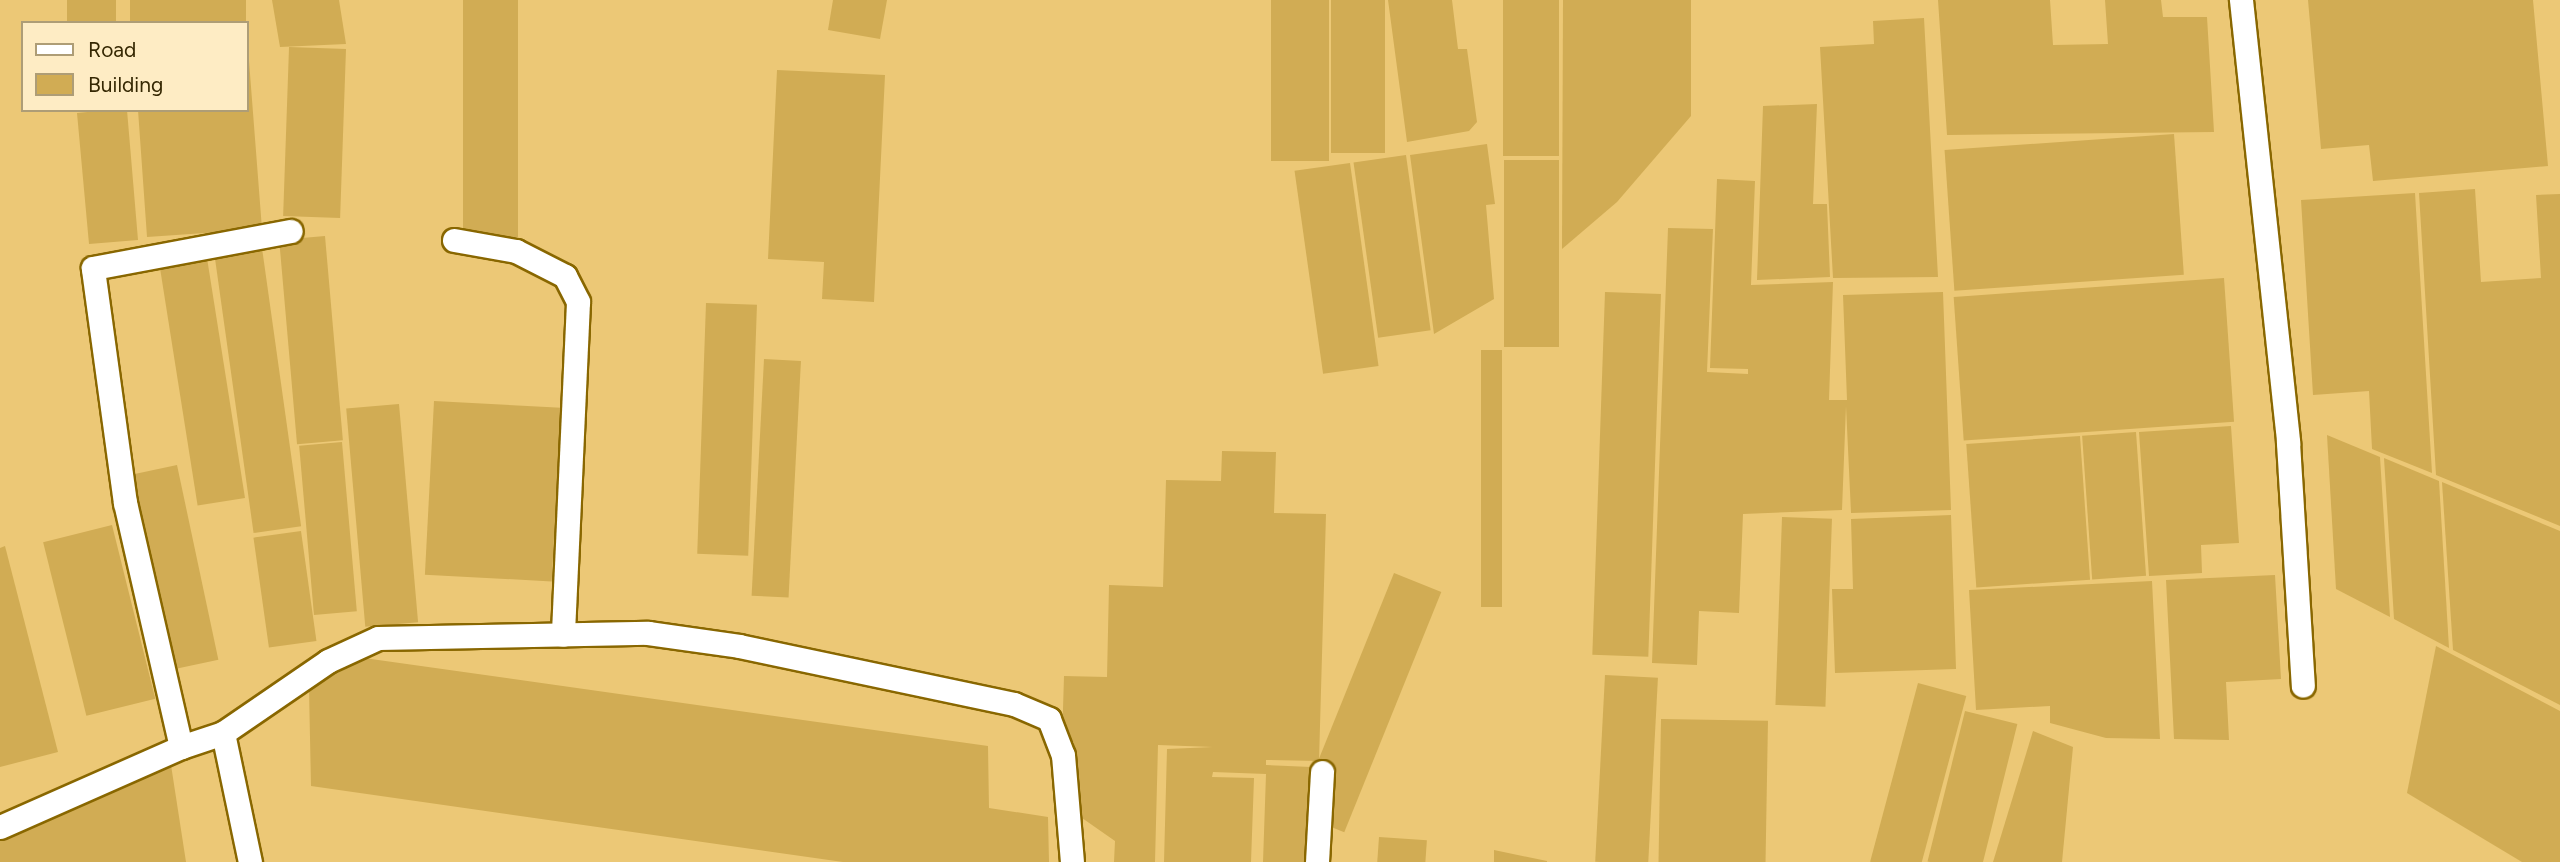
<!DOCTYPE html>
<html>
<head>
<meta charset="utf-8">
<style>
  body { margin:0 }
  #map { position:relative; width:2560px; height:862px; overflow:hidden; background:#ecc876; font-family:Figtree,sans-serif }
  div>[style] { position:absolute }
  .building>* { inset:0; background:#d1ac54; transform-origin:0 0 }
  .roads { filter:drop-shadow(2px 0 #896700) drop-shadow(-2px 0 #896700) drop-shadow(0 2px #896700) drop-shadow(0 -2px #896700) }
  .minor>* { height:23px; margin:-11.5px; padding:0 11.5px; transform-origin:11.5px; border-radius:11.5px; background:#fff }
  span { translate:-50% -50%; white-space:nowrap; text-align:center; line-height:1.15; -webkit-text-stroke:5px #feecc4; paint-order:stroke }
  .legend { position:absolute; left:21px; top:21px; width:228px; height:91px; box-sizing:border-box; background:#feecc4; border:2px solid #ae9d76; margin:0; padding:9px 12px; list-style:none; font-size:21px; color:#352702 }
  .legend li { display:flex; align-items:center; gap:14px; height:35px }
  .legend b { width:35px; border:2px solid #ae9d76 }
</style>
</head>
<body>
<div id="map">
  <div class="building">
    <div style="left:67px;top:0;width:49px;height:23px"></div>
    <div style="left:130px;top:0;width:116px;height:23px"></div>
    <div style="clip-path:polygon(272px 0,339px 0,346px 44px,280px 47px)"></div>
    <div style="left:463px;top:0;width:55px;height:237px"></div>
    <div style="clip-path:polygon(833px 0,887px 0,880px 39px,828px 30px)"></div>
    <div style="left:1271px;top:0;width:58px;height:161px"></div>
    <div style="left:1331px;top:0;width:54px;height:153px"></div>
    <div style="clip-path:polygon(1388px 0,1452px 0,1458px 49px,1467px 49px,1477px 122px,1469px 131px,1407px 142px)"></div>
    <div style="left:1503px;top:0;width:56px;height:156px"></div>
    <div style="clip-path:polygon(1563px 0,1691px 0,1691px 116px,1617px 202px,1562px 249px)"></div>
    <div style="clip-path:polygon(1938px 0,2050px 0,2053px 45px,2108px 44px,2105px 0,2161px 0,2163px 17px,2207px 17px,2214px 132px,1947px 135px)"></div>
    <div style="clip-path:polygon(2308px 0,2533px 0,2548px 166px,2373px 181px,2369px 145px,2321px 149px)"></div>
    <div style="clip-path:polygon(1924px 18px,1938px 277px,1833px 278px,1820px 47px,1874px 44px,1873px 21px)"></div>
    <div style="clip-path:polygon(247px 35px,262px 229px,147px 237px,138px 110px,247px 110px)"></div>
    <div style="left:346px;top:49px;width:169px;height:57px;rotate:92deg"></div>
    <div style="clip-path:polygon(777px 70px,885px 75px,874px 302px,822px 299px,824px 262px,768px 259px)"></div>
    <div style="clip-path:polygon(1817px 104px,1813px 204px,1827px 204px,1830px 277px,1757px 280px,1763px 106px)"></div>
    <div style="clip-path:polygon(108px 110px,127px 110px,138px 240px,89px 244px,77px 113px)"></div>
    <div style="left:2174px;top:134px;width:141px;height:230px;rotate:86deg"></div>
    <div style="clip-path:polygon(1487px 144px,1495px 204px,1486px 205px,1494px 299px,1434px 334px,1410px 155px)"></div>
    <div style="left:1406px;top:155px;width:177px;height:53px;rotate:82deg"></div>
    <div style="left:1504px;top:160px;width:55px;height:187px"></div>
    <div style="left:1350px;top:163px;width:205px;height:56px;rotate:82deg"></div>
    <div style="clip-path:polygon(1717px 179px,1755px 181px,1751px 285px,1833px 282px,1829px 400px,1847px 400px,1843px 295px,1943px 292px,1951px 510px,1851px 513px,1846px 406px,1842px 510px,1743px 514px,1739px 613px,1699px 611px,1697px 665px,1652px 663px,1668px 228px,1713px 229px,1707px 372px,1748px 374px,1748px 369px,1710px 368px)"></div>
    <div style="clip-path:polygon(2475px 189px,2481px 282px,2541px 278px,2536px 195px,2560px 194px,2560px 526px,2436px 475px,2419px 193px)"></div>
    <div style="clip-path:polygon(2415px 193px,2432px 473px,2372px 449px,2369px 391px,2313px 395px,2301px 200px)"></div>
    <div style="left:325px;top:236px;width:205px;height:46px;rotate:85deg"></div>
    <div style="left:262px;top:248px;width:281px;height:48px;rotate:82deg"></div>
    <div style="left:207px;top:258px;width:243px;height:48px;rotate:81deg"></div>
    <div style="left:2224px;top:278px;width:144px;height:271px;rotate:86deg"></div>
    <div style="left:1605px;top:292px;width:56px;height:363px;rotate:2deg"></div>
    <div style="left:706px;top:303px;width:51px;height:251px;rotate:2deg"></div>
    <div style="left:1481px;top:350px;width:21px;height:257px"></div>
    <div style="left:764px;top:359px;width:37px;height:237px;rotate:3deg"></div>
    <div style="left:434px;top:401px;width:127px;height:174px;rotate:3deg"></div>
    <div style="left:399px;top:404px;width:219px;height:53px;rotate:85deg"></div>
    <div style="clip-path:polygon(2231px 426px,2239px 543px,2201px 545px,2202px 573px,2149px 576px,2139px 432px)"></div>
    <div style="left:2136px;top:432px;width:144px;height:54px;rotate:86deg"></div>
    <div style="clip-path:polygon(2327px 435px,2380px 457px,2390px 617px,2336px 589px)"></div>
    <div style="left:2080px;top:436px;width:144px;height:114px;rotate:86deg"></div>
    <div style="left:342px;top:442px;width:170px;height:43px;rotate:85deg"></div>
    <div style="clip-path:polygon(1222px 451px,1276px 452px,1274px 513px,1326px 514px,1319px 761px,1266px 760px,1266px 765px,1311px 767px,1308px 862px,1263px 862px,1266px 774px,1213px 772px,1212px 777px,1254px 778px,1251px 862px,1164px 862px,1167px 749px,1213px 747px,1158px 745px,1155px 862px,1114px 862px,1115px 841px,1072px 811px,1074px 742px,1062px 742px,1064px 676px,1107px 677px,1109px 585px,1163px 587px,1166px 480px,1221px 481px)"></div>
    <div style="clip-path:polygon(2384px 458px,2439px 481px,2449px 648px,2394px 619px)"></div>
    <div style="left:177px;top:465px;width:199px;height:54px;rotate:78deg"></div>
    <div style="clip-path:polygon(2442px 482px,2560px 531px,2560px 705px,2453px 650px)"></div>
    <div style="clip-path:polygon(1951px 515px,1956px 669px,1835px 673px,1832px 589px,1853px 589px,1851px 519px)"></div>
    <div style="left:1782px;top:517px;width:50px;height:188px;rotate:2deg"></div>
    <div style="left:112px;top:525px;width:179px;height:71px;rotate:76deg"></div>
    <div style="left:301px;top:531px;width:111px;height:48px;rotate:82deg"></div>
    <div style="clip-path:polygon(5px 546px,58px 752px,0 767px,0 548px)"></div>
    <div style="left:1394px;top:573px;width:51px;height:259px;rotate:22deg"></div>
    <div style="clip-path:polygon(2275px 575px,2281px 679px,2226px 682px,2229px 740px,2174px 739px,2166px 580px)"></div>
    <div style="clip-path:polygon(2152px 581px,2160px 739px,2106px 738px,2050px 723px,2050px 706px,1976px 710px,1969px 590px)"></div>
    <div style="clip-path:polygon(2436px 646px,2560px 711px,2560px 862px,2522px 862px,2407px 793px)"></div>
    <div style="clip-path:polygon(364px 658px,988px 746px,989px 808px,1048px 817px,1049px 862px,843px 862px,311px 786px,309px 689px)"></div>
    <div style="left:1605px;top:675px;width:53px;height:187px;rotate:3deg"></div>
    <div style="left:1918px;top:683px;width:50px;height:185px;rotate:15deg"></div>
    <div style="left:1965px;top:711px;width:54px;height:155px;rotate:14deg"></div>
    <div style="left:1661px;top:719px;width:107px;height:143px;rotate:1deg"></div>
    <div style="clip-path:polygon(2033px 731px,2073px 747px,2062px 862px,1993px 862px)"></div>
    <div style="clip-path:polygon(171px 765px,186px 862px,0 862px,0 838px)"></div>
    <div style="left:1379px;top:837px;width:48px;height:25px;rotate:4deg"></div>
    <div style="clip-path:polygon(1494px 850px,1547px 861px,1547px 862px,1494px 862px)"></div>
  </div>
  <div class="roads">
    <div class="minor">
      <div style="left:2241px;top:0;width:445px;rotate:83.9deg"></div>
      <div style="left:2288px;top:443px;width:243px;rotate:86.5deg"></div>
      <div style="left:454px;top:240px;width:63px;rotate:10.1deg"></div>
      <div style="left:516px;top:251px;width:55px;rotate:27deg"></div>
      <div style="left:565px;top:276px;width:29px;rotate:63deg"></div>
      <div style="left:578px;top:302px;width:333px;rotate:92.6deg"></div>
      <div style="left:223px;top:733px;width:132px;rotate:78.2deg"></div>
      <div style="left:181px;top:747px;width:250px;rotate:-102.9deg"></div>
      <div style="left:125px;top:503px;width:237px;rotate:-97.8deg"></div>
      <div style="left:93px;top:268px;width:201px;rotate:-10.6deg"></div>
      <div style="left:0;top:827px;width:198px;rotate:-23.8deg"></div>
      <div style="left:181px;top:747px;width:44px;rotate:-18.4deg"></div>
      <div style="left:223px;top:733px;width:127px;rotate:-34.4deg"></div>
      <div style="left:328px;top:661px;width:55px;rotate:-24.7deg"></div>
      <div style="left:378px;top:638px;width:270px;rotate:-1.1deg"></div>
      <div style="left:648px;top:633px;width:92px;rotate:8.1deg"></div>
      <div style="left:739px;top:646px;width:281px;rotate:11.9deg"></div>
      <div style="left:1014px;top:704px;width:38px;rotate:23deg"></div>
      <div style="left:1049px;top:719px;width:39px;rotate:69deg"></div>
      <div style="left:1063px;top:755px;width:107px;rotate:85.2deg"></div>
      <div style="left:1317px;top:862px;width:90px;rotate:-86.8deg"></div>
    </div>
  </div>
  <ul class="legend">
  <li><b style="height:9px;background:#fff"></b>Road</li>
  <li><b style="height:19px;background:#d1ac54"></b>Building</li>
  </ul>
</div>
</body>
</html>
